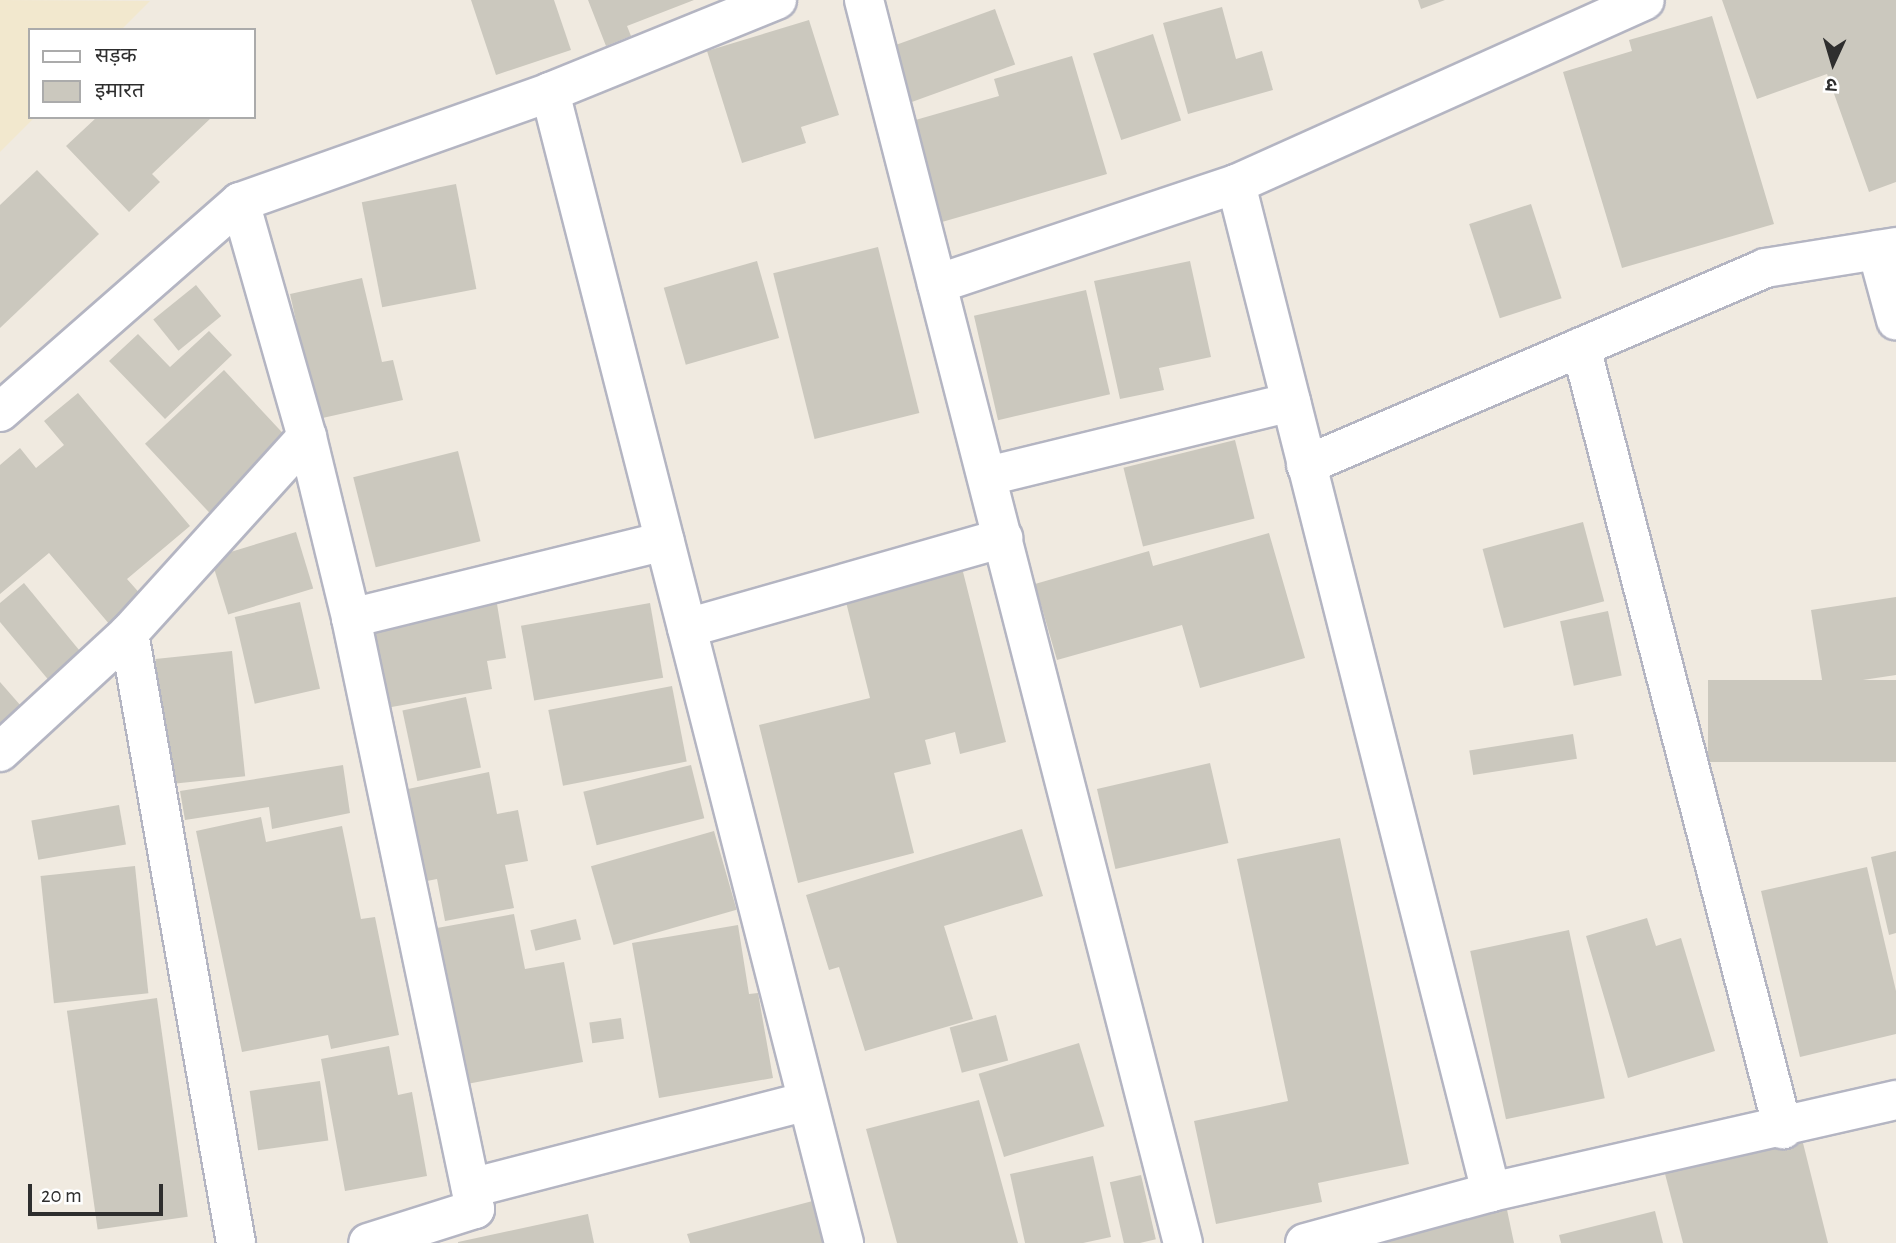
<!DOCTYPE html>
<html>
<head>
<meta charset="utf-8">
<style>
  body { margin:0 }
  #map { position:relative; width:1896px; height:1243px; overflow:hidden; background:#f0eae0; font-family:"Alegreya Sans","Noto Sans Devanagari",sans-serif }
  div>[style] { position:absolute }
  .education>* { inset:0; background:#f2e8ce }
  .building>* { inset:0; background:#cbc8be; transform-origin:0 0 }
  .roads { filter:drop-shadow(2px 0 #b4b5c2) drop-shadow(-2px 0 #b4b5c2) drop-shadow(0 2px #b4b5c2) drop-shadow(0 -2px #b4b5c2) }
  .minor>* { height:38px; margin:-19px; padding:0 19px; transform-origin:19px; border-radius:19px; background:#fff }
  span { translate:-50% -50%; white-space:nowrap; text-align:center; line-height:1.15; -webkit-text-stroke:6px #fff; paint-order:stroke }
  .legend { position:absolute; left:28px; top:28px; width:228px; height:91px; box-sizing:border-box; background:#fff; border:2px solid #ababab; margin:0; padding:9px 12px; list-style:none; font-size:21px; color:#2e2e2e }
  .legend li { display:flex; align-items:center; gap:14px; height:35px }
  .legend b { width:35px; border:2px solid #ababab }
  .north { position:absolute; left:1798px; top:28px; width:70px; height:70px; -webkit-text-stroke:5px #fff; paint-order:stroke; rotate:184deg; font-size:19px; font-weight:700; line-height:28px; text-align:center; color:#2e2e2e }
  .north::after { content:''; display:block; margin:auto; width:24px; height:32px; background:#2e2e2e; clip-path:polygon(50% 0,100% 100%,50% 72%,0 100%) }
  .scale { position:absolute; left:28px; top:1184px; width:135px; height:32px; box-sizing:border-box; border:4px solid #2e2e2e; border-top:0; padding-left:9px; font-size:21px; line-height:24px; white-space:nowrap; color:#2e2e2e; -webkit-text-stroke:5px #fff; paint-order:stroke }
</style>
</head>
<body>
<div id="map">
  <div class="education">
    <div style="clip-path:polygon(0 0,150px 1px,121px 30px,30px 30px,30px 117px,35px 117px,0 152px)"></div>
  </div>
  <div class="building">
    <div style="clip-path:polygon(471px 0,554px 0,571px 50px,496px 75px)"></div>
    <div style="clip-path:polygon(588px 0,694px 0,627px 26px,631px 36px,606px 46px)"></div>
    <div style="clip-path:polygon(1418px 0,1445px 0,1421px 9px)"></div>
    <div style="clip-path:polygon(1722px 0,1896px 0,1896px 182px,1869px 192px,1827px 74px,1757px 99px)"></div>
    <div style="clip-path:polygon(1222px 7px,1236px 59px,1262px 51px,1273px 90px,1188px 114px,1163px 23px)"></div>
    <div style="left:995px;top:9px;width:59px;height:110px;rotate:70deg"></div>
    <div style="clip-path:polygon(1712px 16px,1774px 224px,1622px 268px,1563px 72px,1632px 51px,1629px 40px)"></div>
    <div style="clip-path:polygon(809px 20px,839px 115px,801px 127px,806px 143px,742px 163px,707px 51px)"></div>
    <div style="left:1153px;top:34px;width:91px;height:63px;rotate:72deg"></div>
    <div style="clip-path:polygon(1072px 56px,1107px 174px,942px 222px,912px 121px,999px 96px,994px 79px)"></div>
    <div style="clip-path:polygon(97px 117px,212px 117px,152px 174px,160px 182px,129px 212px,66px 146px)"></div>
    <div style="clip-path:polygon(37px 170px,99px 234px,0 328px,0 205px)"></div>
    <div style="left:456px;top:184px;width:107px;height:96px;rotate:79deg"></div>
    <div style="left:1531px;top:204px;width:99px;height:65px;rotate:72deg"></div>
    <div style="left:878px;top:247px;width:171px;height:108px;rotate:76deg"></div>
    <div style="left:757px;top:261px;width:80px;height:97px;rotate:74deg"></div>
    <div style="clip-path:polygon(1190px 261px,1211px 357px,1159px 368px,1164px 390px,1120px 399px,1094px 281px)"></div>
    <div style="clip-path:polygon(362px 278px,382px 362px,393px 360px,403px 400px,318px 419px,290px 294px)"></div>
    <div style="left:196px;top:285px;width:40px;height:55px;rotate:51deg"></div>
    <div style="left:1086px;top:290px;width:107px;height:115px;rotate:77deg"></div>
    <div style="clip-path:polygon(209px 331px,232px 355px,165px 419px,109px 361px,138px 334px,170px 367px)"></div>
    <div style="left:224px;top:370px;width:99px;height:108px;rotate:47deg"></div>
    <div style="clip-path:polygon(78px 393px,190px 526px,127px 579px,143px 597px,110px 625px,49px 553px,0 594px,0 465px,20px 448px,36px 468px,64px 445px,44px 421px)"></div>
    <div style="left:1235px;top:440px;width:81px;height:115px;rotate:76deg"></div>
    <div style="left:458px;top:451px;width:93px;height:108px;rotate:76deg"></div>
    <div style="left:1583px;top:522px;width:82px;height:104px;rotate:75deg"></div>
    <div style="left:296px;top:532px;width:59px;height:89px;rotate:73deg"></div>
    <div style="clip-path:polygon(1269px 533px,1305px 658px,1200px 688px,1182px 625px,1057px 660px,1035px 584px,1149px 551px,1153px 566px)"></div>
    <div style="clip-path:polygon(961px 564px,1006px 742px,960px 754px,955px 732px,925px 740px,931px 764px,894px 773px,914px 853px,798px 883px,759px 725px,870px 698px,844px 594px)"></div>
    <div style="clip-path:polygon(24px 583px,84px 656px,51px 683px,0 622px,0 603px)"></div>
    <div style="clip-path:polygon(1896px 597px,1896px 675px,1823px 686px,1811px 610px)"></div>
    <div style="left:300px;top:602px;width:89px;height:67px;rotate:77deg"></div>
    <div style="left:650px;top:603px;width:76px;height:131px;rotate:80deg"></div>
    <div style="clip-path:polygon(497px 604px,506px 658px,487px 661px,492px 689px,386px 708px,373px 625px)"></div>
    <div style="left:1608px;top:611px;width:66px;height:49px;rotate:78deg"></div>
    <div style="left:232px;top:651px;width:126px;height:77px;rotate:84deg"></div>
    <div style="left:1896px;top:680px;width:82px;height:188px;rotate:90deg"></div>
    <div style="clip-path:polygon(0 682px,21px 706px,0 724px)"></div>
    <div style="left:672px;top:686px;width:77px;height:126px;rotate:79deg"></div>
    <div style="left:466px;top:697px;width:72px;height:65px;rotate:78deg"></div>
    <div style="left:1573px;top:734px;width:25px;height:105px;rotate:81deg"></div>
    <div style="left:1210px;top:763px;width:82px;height:116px;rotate:77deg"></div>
    <div style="clip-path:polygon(343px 765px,350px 813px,272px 829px,269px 807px,185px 820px,180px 791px)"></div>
    <div style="left:691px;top:765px;width:55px;height:111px;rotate:76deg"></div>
    <div style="clip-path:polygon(489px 772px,497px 814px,518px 810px,528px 861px,505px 865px,514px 908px,445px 921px,437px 879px,427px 881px,408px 789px)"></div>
    <div style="left:119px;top:805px;width:40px;height:89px;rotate:80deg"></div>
    <div style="clip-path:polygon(261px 817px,266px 842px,342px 826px,361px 919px,375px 917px,399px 1035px,331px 1049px,328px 1035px,242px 1052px,196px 831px)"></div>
    <div style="clip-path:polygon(1022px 829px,1043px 896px,944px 926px,973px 1019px,865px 1051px,839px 967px,829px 970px,806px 895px)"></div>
    <div style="left:714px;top:831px;width:82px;height:128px;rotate:74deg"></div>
    <div style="clip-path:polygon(1340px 838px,1409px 1164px,1318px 1183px,1322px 1202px,1216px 1224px,1194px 1121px,1288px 1101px,1237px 859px)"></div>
    <div style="clip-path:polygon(1896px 851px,1896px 933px,1889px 935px,1871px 857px)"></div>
    <div style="left:135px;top:866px;width:128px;height:95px;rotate:84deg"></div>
    <div style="clip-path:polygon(1867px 867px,1896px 991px,1896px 1034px,1800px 1057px,1761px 891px)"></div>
    <div style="clip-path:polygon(514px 914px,525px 969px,564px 962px,583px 1062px,467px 1084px,437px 928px)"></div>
    <div style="clip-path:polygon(1647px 918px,1656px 946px,1681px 938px,1715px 1051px,1628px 1078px,1586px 936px)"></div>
    <div style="left:576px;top:919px;width:21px;height:47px;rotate:76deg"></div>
    <div style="clip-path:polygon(738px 925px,749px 994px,758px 993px,773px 1078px,659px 1098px,632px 943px)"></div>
    <div style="left:1569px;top:930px;width:172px;height:101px;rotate:78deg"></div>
    <div style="left:157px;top:998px;width:221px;height:91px;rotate:82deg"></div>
    <div style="left:996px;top:1015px;width:47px;height:48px;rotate:75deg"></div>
    <div style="left:621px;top:1018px;width:21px;height:32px;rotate:82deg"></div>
    <div style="left:1079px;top:1043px;width:87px;height:105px;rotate:73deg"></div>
    <div style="clip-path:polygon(389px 1046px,398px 1095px,412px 1092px,427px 1176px,345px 1191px,321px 1059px)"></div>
    <div style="left:320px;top:1081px;width:60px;height:71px;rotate:82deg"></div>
    <div style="clip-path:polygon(979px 1100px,1018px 1243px,897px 1243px,866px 1129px)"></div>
    <div style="clip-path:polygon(1801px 1135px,1828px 1243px,1683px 1243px,1664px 1170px)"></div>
    <div style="clip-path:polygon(1093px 1156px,1111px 1237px,1083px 1243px,1025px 1243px,1010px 1174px)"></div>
    <div style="left:1141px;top:1175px;width:66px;height:32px;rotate:77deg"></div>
    <div style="clip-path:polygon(828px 1197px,840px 1243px,690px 1243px,687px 1234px)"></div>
    <div style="clip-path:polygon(1506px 1205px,1514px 1243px,1377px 1243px,1433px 1229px,1432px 1223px)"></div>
    <div style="clip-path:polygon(1655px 1211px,1663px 1243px,1561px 1243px,1559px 1235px)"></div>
    <div style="clip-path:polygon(588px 1214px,594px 1243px,458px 1243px,458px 1242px)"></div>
  </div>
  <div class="roads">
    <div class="minor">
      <div style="left:864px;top:0;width:1283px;rotate:75.61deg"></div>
      <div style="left:550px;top:92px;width:1188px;rotate:75.67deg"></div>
      <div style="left:1236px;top:184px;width:448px;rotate:-24.2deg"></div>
      <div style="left:240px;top:202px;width:329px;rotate:-19.5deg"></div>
      <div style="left:550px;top:92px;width:245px;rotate:-22.1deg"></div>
      <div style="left:1877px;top:250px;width:73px;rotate:74.8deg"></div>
      <div style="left:937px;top:284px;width:315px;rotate:-18.5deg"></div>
      <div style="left:1236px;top:184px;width:1040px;rotate:75.8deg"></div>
      <div style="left:1581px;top:347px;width:808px;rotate:75.52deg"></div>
      <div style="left:0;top:412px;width:319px;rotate:-41.2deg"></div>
      <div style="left:240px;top:202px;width:244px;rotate:74.1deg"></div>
      <div style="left:307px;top:437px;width:186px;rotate:76.3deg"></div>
      <div style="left:351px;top:618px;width:604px;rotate:78.15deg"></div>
      <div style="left:475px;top:1209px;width:112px;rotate:162.4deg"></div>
      <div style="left:1306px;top:465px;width:499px;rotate:-23.2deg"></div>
      <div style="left:1765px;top:268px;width:133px;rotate:-9.1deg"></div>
      <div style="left:988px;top:476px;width:312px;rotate:-13.7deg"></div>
      <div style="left:351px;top:618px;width:323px;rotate:-13.8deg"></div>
      <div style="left:687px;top:628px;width:329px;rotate:-15.9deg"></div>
      <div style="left:129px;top:633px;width:265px;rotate:-47.8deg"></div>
      <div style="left:0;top:752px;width:176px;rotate:-42.7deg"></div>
      <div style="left:129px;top:633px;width:619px;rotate:80.05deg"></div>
      <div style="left:471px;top:1188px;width:347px;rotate:-14.5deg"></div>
      <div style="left:1305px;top:1243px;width:193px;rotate:-15.3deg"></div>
      <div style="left:1491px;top:1192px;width:415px;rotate:-12.8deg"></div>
    </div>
  </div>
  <ul class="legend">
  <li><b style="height:9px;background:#fff"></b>सड़क</li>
  <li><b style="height:19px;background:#cbc8be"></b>इमारत</li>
  </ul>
  <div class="north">उ</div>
  <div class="scale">20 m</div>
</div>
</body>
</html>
